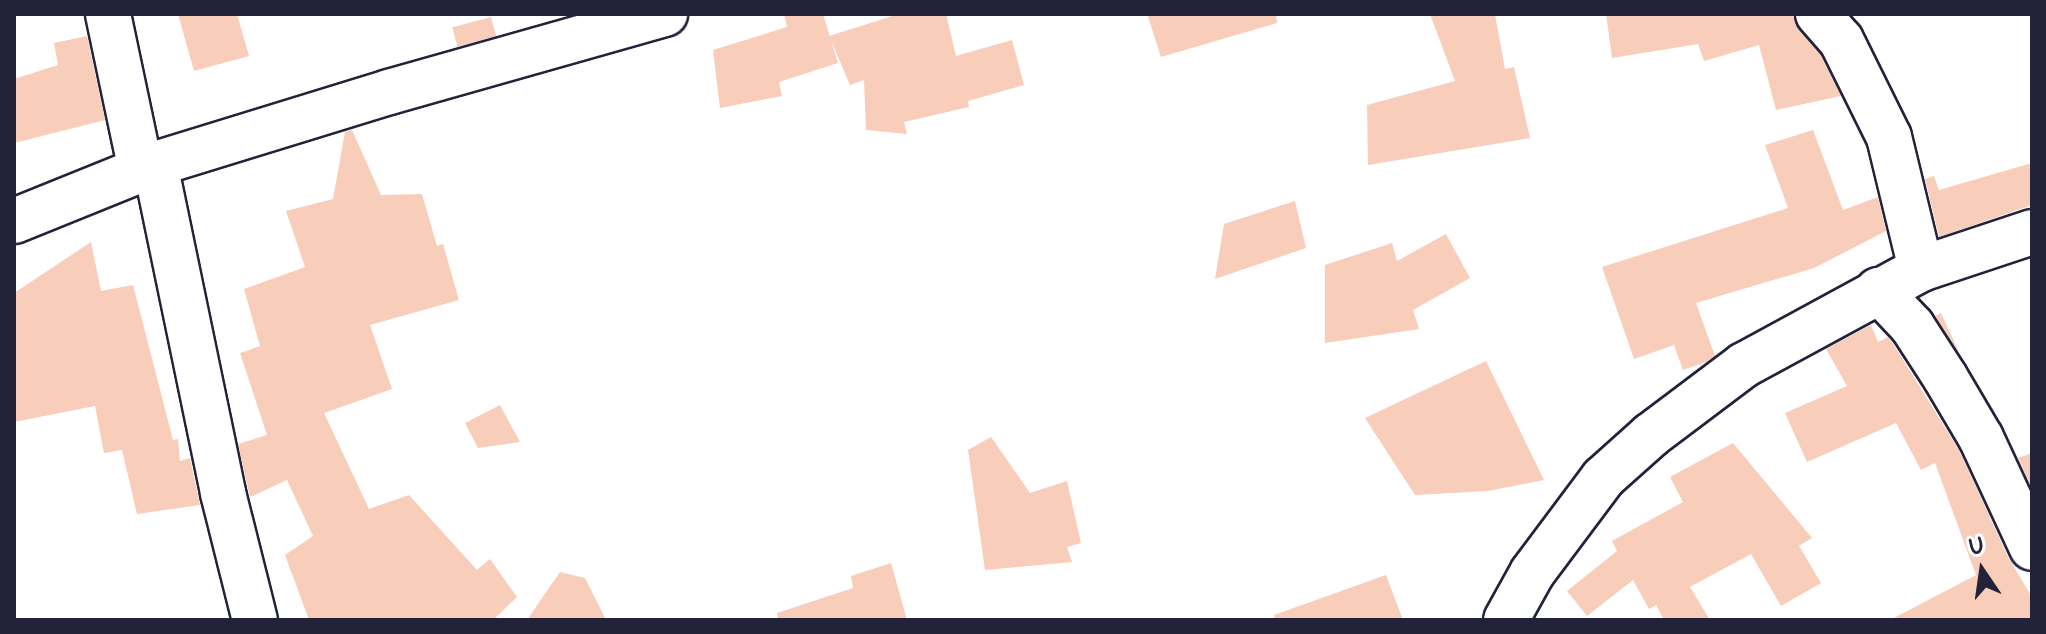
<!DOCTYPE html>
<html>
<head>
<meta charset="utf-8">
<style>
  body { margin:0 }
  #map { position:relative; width:2046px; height:634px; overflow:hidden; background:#fff; font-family:Pangolin,sans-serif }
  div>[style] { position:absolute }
  .building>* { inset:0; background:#f8cdb9; transform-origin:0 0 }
  .roads { filter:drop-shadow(2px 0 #22223b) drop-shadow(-2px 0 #22223b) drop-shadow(0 2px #22223b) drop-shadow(0 -2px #22223b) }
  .minor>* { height:44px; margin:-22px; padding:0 22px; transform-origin:22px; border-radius:22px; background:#fff }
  span { translate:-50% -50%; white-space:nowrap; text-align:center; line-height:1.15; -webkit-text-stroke:8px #fff; paint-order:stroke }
  .frame { position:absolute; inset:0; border:16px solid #22223b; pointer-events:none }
  .north { position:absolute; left:1942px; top:530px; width:80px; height:80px; -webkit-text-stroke:6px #fff; paint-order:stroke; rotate:347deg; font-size:22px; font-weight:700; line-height:32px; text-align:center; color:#22223b }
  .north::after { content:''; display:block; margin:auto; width:28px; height:36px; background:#22223b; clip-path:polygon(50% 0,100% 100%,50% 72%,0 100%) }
</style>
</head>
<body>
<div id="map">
  <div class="building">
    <div style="clip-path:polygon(178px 14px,237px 14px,249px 56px,194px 71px)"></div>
    <div style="clip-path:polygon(784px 14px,823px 14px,838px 63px,779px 82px,782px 96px,720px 108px,713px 50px,787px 27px)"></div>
    <div style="clip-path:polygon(899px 14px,946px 14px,956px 56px,1012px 40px,1024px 85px,968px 101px,969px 107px,904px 122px,907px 134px,866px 130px,864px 80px,850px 85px,829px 36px)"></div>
    <div style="clip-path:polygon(1147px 14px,1276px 14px,1277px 23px,1161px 57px)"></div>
    <div style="clip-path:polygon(1430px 14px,1495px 14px,1505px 69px,1514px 67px,1530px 138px,1368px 165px,1367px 105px,1455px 81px)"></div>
    <div style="clip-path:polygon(1606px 14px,1794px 14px,1799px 30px,1820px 54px,1841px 96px,1776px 110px,1759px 45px,1704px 61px,1698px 44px,1612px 58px)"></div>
    <div style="left:491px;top:17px;width:20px;height:40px;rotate:75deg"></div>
    <div style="clip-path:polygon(87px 36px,105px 120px,14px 143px,14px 79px,58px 65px,54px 43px)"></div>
    <div style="clip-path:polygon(352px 130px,381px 195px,422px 194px,437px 246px,443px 244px,459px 300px,370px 325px,392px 389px,324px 413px,369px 509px,409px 495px,477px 570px,490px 559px,517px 597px,493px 620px,309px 620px,285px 555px,313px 536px,287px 480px,250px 497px,238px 444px,267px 435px,240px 353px,260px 346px,244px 289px,305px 267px,286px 211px,333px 199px,345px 132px)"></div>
    <div style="clip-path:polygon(1813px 130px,1843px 210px,1878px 197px,1886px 231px,1814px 268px,1696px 303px,1715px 356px,1706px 362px,1683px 370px,1674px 345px,1634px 359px,1602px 267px,1788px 208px,1765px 145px)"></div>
    <div style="clip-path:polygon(2032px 163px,2032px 205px,1939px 237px,1925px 179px,1934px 176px,1939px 190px)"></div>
    <div style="clip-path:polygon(1295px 201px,1306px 248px,1215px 279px,1224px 224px)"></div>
    <div style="clip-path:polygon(1446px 234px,1470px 278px,1413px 310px,1419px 329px,1325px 343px,1325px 265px,1392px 243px,1397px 261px)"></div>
    <div style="clip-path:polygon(91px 242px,101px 291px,133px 285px,173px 440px,178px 439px,180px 461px,190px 458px,200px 505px,137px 514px,122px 450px,104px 453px,95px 406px,14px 422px,14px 293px)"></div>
    <div style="clip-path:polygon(1941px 313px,1959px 352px,1935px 316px)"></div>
    <div style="clip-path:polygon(1871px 325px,1878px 342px,1888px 337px,1892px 342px,1959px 450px,2009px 559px,2032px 597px,2032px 620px,1890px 620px,1976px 575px,1935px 463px,1921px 470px,1896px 423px,1807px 462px,1785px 413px,1847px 386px,1826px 349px)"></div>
    <div style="clip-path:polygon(1486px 361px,1544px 480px,1488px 491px,1415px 495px,1365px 418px)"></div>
    <div style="clip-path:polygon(500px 405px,520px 442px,478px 448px,465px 423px)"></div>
    <div style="clip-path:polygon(991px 437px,1030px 493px,1067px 481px,1081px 543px,1067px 547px,1072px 562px,985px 570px,968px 450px)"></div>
    <div style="clip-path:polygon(1733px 443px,1812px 538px,1799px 546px,1821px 583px,1781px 606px,1751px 554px,1690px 587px,1710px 620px,1664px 620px,1656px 605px,1649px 609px,1633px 580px,1587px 616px,1567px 591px,1617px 551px,1612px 541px,1683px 502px,1670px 477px)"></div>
    <div style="clip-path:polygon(2032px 453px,2032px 489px,2018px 458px)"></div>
    <div style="clip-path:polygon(891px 563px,907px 620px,778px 620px,777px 613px,853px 588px,851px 576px)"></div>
    <div style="clip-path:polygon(560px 572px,585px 578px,606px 620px,527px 620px)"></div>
    <div style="clip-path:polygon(1386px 575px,1403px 620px,1275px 620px,1274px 615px)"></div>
  </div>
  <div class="roads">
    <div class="minor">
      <div style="left:108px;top:14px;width:159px;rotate:78.1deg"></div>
      <div style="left:1818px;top:14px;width:35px;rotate:49deg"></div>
      <div style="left:1841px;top:40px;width:108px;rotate:63.7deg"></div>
      <div style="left:1889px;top:137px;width:136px;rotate:76.4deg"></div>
      <div style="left:155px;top:164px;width:336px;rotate:78.3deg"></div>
      <div style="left:223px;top:493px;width:131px;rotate:75.9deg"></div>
      <div style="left:14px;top:221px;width:152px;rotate:-22deg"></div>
      <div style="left:155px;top:164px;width:245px;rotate:-17.1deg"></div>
      <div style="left:389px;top:92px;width:287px;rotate:-15.8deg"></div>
      <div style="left:1878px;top:290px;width:50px;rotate:46.6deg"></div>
      <div style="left:1912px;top:326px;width:61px;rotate:57.1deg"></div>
      <div style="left:1945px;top:377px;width:71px;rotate:59.5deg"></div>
      <div style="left:1981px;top:438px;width:121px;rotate:65.1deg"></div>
      <div style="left:1506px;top:620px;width:54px;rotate:-61deg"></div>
      <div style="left:1532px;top:573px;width:119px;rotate:-53.2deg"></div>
      <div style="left:1603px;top:478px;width:64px;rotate:-41.9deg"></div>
      <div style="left:1651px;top:435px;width:116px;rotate:-37deg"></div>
      <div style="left:1744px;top:365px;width:201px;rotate:-28.5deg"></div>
      <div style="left:1921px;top:269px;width:117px;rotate:-18.4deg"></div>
    </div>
  </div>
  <div class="frame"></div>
  <div class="north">U</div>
</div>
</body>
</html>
